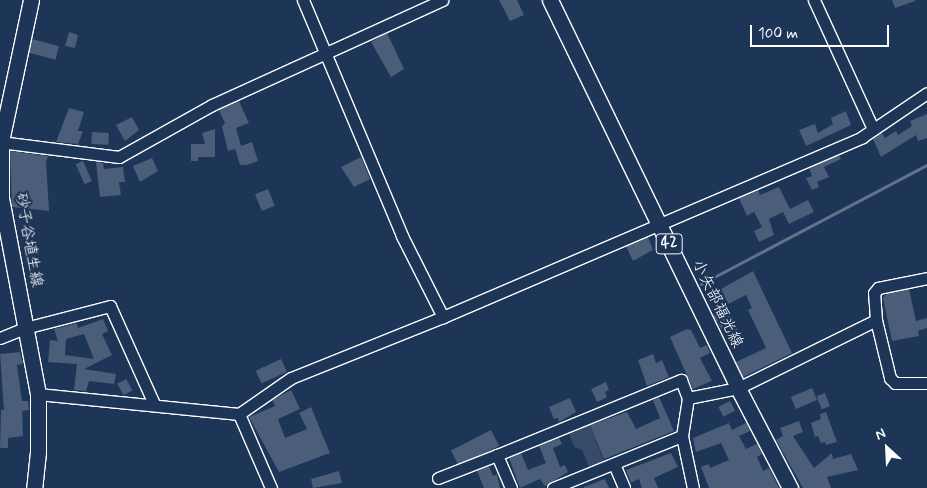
<!DOCTYPE html>
<html>
<head>
<meta charset="utf-8">
<style>
  body { margin:0 }
  #map { position:relative; width:927px; height:488px; overflow:hidden; background:#1d3557; font-family:Mynerve,"Klee One",sans-serif }
  div>[style] { position:absolute }
  .green>* { inset:0; background:#364b69 }
  .stream>* { height:2.5px; margin:-1.25px; padding:0 1.25px; transform-origin:1.25px; border-radius:1.25px; background:#617289 }
  .building>* { inset:0; background:#4a5d79; transform-origin:0 0 }
  .roads { filter:drop-shadow(1px 0 #fff) drop-shadow(-1px 0 #fff) drop-shadow(0 1px #fff) drop-shadow(0 -1px #fff) }
  .minor>* { height:11px; margin:-5.5px; padding:0 5.5px; transform-origin:5.5px; border-radius:5.5px; background:#1d3557 }
  .major>* { height:15px; margin:-7.5px; padding:0 7.5px; transform-origin:7.5px; border-radius:7.5px; background:#1d3557 }
  span { translate:-50% -50%; white-space:nowrap; text-align:center; line-height:1.15; -webkit-text-stroke:4.5px #1d3557; paint-order:stroke }
  .shield-label span { padding:1px 4px; background:#1d3557; border:1px solid; border-radius:4px; -webkit-text-stroke-width:0 }
  .shield-label { font-size:15px; color:#fff; font-weight:700 }
  .street-label { font-size:16px; color:#fff }
  .north { position:absolute; left:862px; top:423px; width:50px; height:50px; -webkit-text-stroke:4px #1d3557; paint-order:stroke; rotate:335deg; font-size:14px; font-weight:700; line-height:20px; text-align:center; color:#fff }
  .north::after { content:''; display:block; margin:auto; width:18px; height:22px; background:#fff; clip-path:polygon(50% 0,100% 100%,50% 72%,0 100%) }
  .scale { position:absolute; left:750px; top:25px; width:139px; height:22px; box-sizing:border-box; border:2px solid #fff; border-top:0; padding-left:6px; font-size:15px; line-height:18px; white-space:nowrap; color:#fff; -webkit-text-stroke:4px #1d3557; paint-order:stroke }
</style>
</head>
<body>
<div id="map">
  <div class="green">
    <div style="clip-path:polygon(589px 423px,605px 464px,590px 469px,582px 450px,574px 447px,568px 431px)"></div>
  </div>
  <div class="stream">
    <div style="left:701px;top:284px;width:255px;rotate:-27.8deg"></div>
  </div>
  <div class="building">
    <div style="clip-path:polygon(499px 0,517px 0,524px 15px,510px 21px)"></div>
    <div style="clip-path:polygon(892px 0,915px 0,915px 1px,895px 8px)"></div>
    <div style="clip-path:polygon(69px 32px,78px 35px,75px 48px,65px 46px)"></div>
    <div style="clip-path:polygon(387px 33px,404px 69px,391px 77px,371px 42px)"></div>
    <div style="left:32px;top:39px;width:28px;height:14px;rotate:15deg"></div>
    <div style="clip-path:polygon(239px 101px,249px 123px,236px 128px,241px 146px,252px 142px,258px 161px,247px 165px,240px 165px,235px 149px,228px 151px,222px 127px,225px 123px,219px 110px)"></div>
    <div style="clip-path:polygon(69px 108px,84px 112px,78px 131px,83px 131px,78px 144px,56px 142px)"></div>
    <div style="clip-path:polygon(846px 111px,851px 125px,806px 146px,799px 130px,815px 124px,818px 133px,833px 124px,831px 118px)"></div>
    <div style="clip-path:polygon(927px 114px,927px 138px,918px 141px,916px 135px,881px 157px,873px 139px,882px 133px,885px 138px,896px 131px,898px 135px,912px 126px,910px 121px)"></div>
    <div style="clip-path:polygon(132px 117px,139px 130px,125px 141px,116px 125px)"></div>
    <div style="clip-path:polygon(215px 129px,215px 157px,198px 157px,198px 161px,191px 161px,191px 144px,205px 144px,202px 133px)"></div>
    <div style="left:92px;top:132px;width:17px;height:12px;rotate:3deg"></div>
    <div style="clip-path:polygon(10px 151px,48px 156px,46px 162px,49px 211px,12px 207px)"></div>
    <div style="clip-path:polygon(847px 151px,839px 156px,841px 159px,824px 167px,829px 177px,817px 182px,819px 187px,812px 190px,806px 178px,812px 176px,809px 168px)"></div>
    <div style="clip-path:polygon(361px 157px,370px 179px,354px 187px,341px 167px)"></div>
    <div style="clip-path:polygon(152px 158px,158px 171px,140px 182px,133px 166px)"></div>
    <div style="left:83px;top:161px;width:22px;height:8px;rotate:66deg"></div>
    <div style="clip-path:polygon(96px 162px,103px 163px,104px 169px,123px 167px,125px 182px,119px 182px,121px 195px,100px 197px)"></div>
    <div style="clip-path:polygon(779px 187px,790px 209px,808px 200px,814px 212px,789px 224px,783px 212px,769px 219px,774px 235px,759px 242px,754px 231px,762px 227px,754px 212px,747px 216px,739px 198px,758px 190px,760px 195px)"></div>
    <div style="left:268px;top:189px;width:18px;height:14px;rotate:68deg"></div>
    <div style="clip-path:polygon(648px 237px,653px 250px,633px 261px,626px 246px)"></div>
    <div style="clip-path:polygon(753px 271px,792px 353px,743px 377px,736px 362px,766px 348px,748px 310px,752px 308px,746px 295px,728px 304px,721px 289px)"></div>
    <div style="clip-path:polygon(909px 289px,916px 321px,927px 318px,927px 328px,918px 331px,919px 336px,892px 341px,883px 298px,886px 294px)"></div>
    <div style="clip-path:polygon(727px 308px,738px 330px,726px 336px,713px 315px)"></div>
    <div style="clip-path:polygon(evenodd,103px 319px,108px 331px,102px 334px,112px 355px,84px 369px,116px 374px,114px 384px,89px 381px,86px 391px,74px 390px,77px 364px,48px 362px,50px 340px,58px 341px,54px 329px,77px 323px,78px 328px,103px 319px,84px 334px,94px 359px,65px 355px,66px 339px,84px 334px)"></div>
    <div style="clip-path:polygon(687px 329px,691px 330px,700px 348px,707px 345px,710px 353px,700px 358px,712px 381px,693px 389px,670px 337px)"></div>
    <div style="clip-path:polygon(20px 352px,23px 364px,17px 365px,22px 401px,28px 401px,29px 410px,22px 411px,23px 436px,8px 438px,8px 448px,0 448px,1px 410px,4px 410px,0 354px)"></div>
    <div style="clip-path:polygon(653px 354px,656px 363px,662px 360px,669px 377px,647px 386px,638px 360px)"></div>
    <div style="left:281px;top:359px;width:14px;height:28px;rotate:65deg"></div>
    <div style="left:126px;top:379px;width:13px;height:10px;rotate:61deg"></div>
    <div style="clip-path:polygon(606px 382px,609px 390px,605px 392px,607px 397px,597px 402px,591px 389px)"></div>
    <div style="left:812px;top:388px;width:13px;height:23px;rotate:67deg"></div>
    <div style="clip-path:polygon(291px 390px,300px 409px,278px 419px,285px 438px,307px 429px,299px 413px,311px 407px,330px 453px,279px 472px,249px 417px,275px 406px,272px 400px)"></div>
    <div style="left:825px;top:393px;width:14px;height:9px;rotate:69deg"></div>
    <div style="clip-path:polygon(659px 397px,674px 431px,604px 459px,590px 425px,627px 412px,636px 429px,660px 418px,653px 400px)"></div>
    <div style="clip-path:polygon(570px 398px,576px 412px,559px 422px,558px 418px,554px 419px,549px 407px)"></div>
    <div style="left:730px;top:401px;width:11px;height:13px;rotate:63deg"></div>
    <div style="clip-path:polygon(826px 412px,837px 442px,826px 445px,825px 442px,821px 443px,818px 436px,815px 437px,811px 423px,821px 419px,820px 414px)"></div>
    <div style="clip-path:polygon(799px 421px,803px 432px,793px 436px,814px 468px,832px 453px,833px 459px,851px 454px,858px 470px,827px 477px,831px 488px,803px 488px,776px 440px,783px 436px,780px 428px)"></div>
    <div style="clip-path:polygon(729px 423px,732px 430px,746px 423px,750px 431px,739px 436px,746px 449px,757px 444px,762px 454px,757px 457px,763px 471px,769px 468px,779px 488px,709px 488px,701px 467px,709px 464px,710px 468px,729px 460px,721px 443px,696px 452px,693px 438px)"></div>
    <div style="left:491px;top:430px;width:18px;height:45px;rotate:63deg"></div>
    <div style="clip-path:polygon(559px 438px,562px 444px,553px 448px,560px 467px,565px 465px,568px 472px,545px 486px,540px 479px,520px 488px,509px 458px,521px 453px,528px 470px,546px 463px,539px 446px)"></div>
    <div style="clip-path:polygon(671px 453px,678px 467px,654px 478px,658px 488px,642px 488px,639px 479px,631px 483px,626px 470px)"></div>
    <div style="clip-path:polygon(489px 466px,493px 476px,497px 474px,500px 488px,484px 488px,477px 471px)"></div>
    <div style="clip-path:polygon(339px 471px,342px 483px,313px 488px,311px 479px)"></div>
    <div style="clip-path:polygon(605px 479px,609px 488px,584px 488px,584px 487px)"></div>
  </div>
  <div class="roads">
    <div class="minor">
      <div style="left:303px;top:0;width:256px;rotate:67.2deg"></div>
      <div style="left:402px;top:236px;width:91px;rotate:63.2deg"></div>
      <div style="left:814px;top:0;width:142px;rotate:65.4deg"></div>
      <div style="left:0;top:142px;width:120px;rotate:7.2deg"></div>
      <div style="left:119px;top:157px;width:107px;rotate:-29.2deg"></div>
      <div style="left:212px;top:105px;width:253px;rotate:-24.5deg"></div>
      <div style="left:876px;top:320px;width:27px;rotate:-94deg"></div>
      <div style="left:874px;top:293px;width:6px;rotate:-51deg"></div>
      <div style="left:878px;top:288px;width:50px;rotate:-11.5deg"></div>
      <div style="left:0;top:338px;width:27px;rotate:-22deg"></div>
      <div style="left:25px;top:328px;width:88px;rotate:-14.5deg"></div>
      <div style="left:110px;top:306px;width:107px;rotate:65.8deg"></div>
      <div style="left:38px;top:394px;width:202px;rotate:5.7deg"></div>
      <div style="left:239px;top:414px;width:63px;rotate:-34.7deg"></div>
      <div style="left:291px;top:378px;width:164px;rotate:-21.9deg"></div>
      <div style="left:443px;top:317px;width:456px;rotate:-23.2deg"></div>
      <div style="left:862px;top:137px;width:78px;rotate:-34.1deg"></div>
      <div style="left:688px;top:398px;width:51px;rotate:-11.3deg"></div>
      <div style="left:738px;top:388px;width:154px;rotate:-26.2deg"></div>
      <div style="left:876px;top:320px;width:60px;rotate:76.4deg"></div>
      <div style="left:890px;top:378px;width:7px;rotate:45deg"></div>
      <div style="left:895px;top:383px;width:32px"></div>
      <div style="left:239px;top:414px;width:81px;rotate:66.6deg"></div>
      <div style="left:614px;top:464px;width:26px;rotate:67deg"></div>
      <div style="left:438px;top:478px;width:63px;rotate:-21.3deg"></div>
      <div style="left:511px;top:488px;width:36px;rotate:-113deg"></div>
      <div style="left:497px;top:455px;width:199px;rotate:-22.2deg"></div>
      <div style="left:681px;top:380px;width:19px;rotate:69deg"></div>
      <div style="left:688px;top:398px;width:38px;rotate:99deg"></div>
      <div style="left:682px;top:436px;width:53px;rotate:78.1deg"></div>
      <div style="left:553px;top:488px;width:139px;rotate:-22deg"></div>
    </div>
    <div class="major">
      <div style="left:31px;top:0;width:144px;rotate:102deg"></div>
      <div style="left:1px;top:141px;width:57px;rotate:90deg"></div>
      <div style="left:1px;top:198px;width:199px;rotate:79.3deg"></div>
      <div style="left:38px;top:394px;width:58px;rotate:90deg"></div>
      <div style="left:38px;top:452px;width:36px;rotate:96deg"></div>
      <div style="left:550px;top:0;width:431px;rotate:64.1deg"></div>
      <div style="left:738px;top:388px;width:113px;rotate:62.5deg"></div>
    </div>
  </div>
  <div class="shield-label">
    <span style="left:669px;top:244px">42</span>
  </div>
  <div class="street-label">
    <span style="left:28px;top:240px;rotate:80deg">砂子谷埴生線</span>
    <span style="left:717px;top:304px;rotate:64deg">小矢部福光線</span>
  </div>
  <div class="north">N</div>
  <div class="scale">100 m</div>
</div>
</body>
</html>
